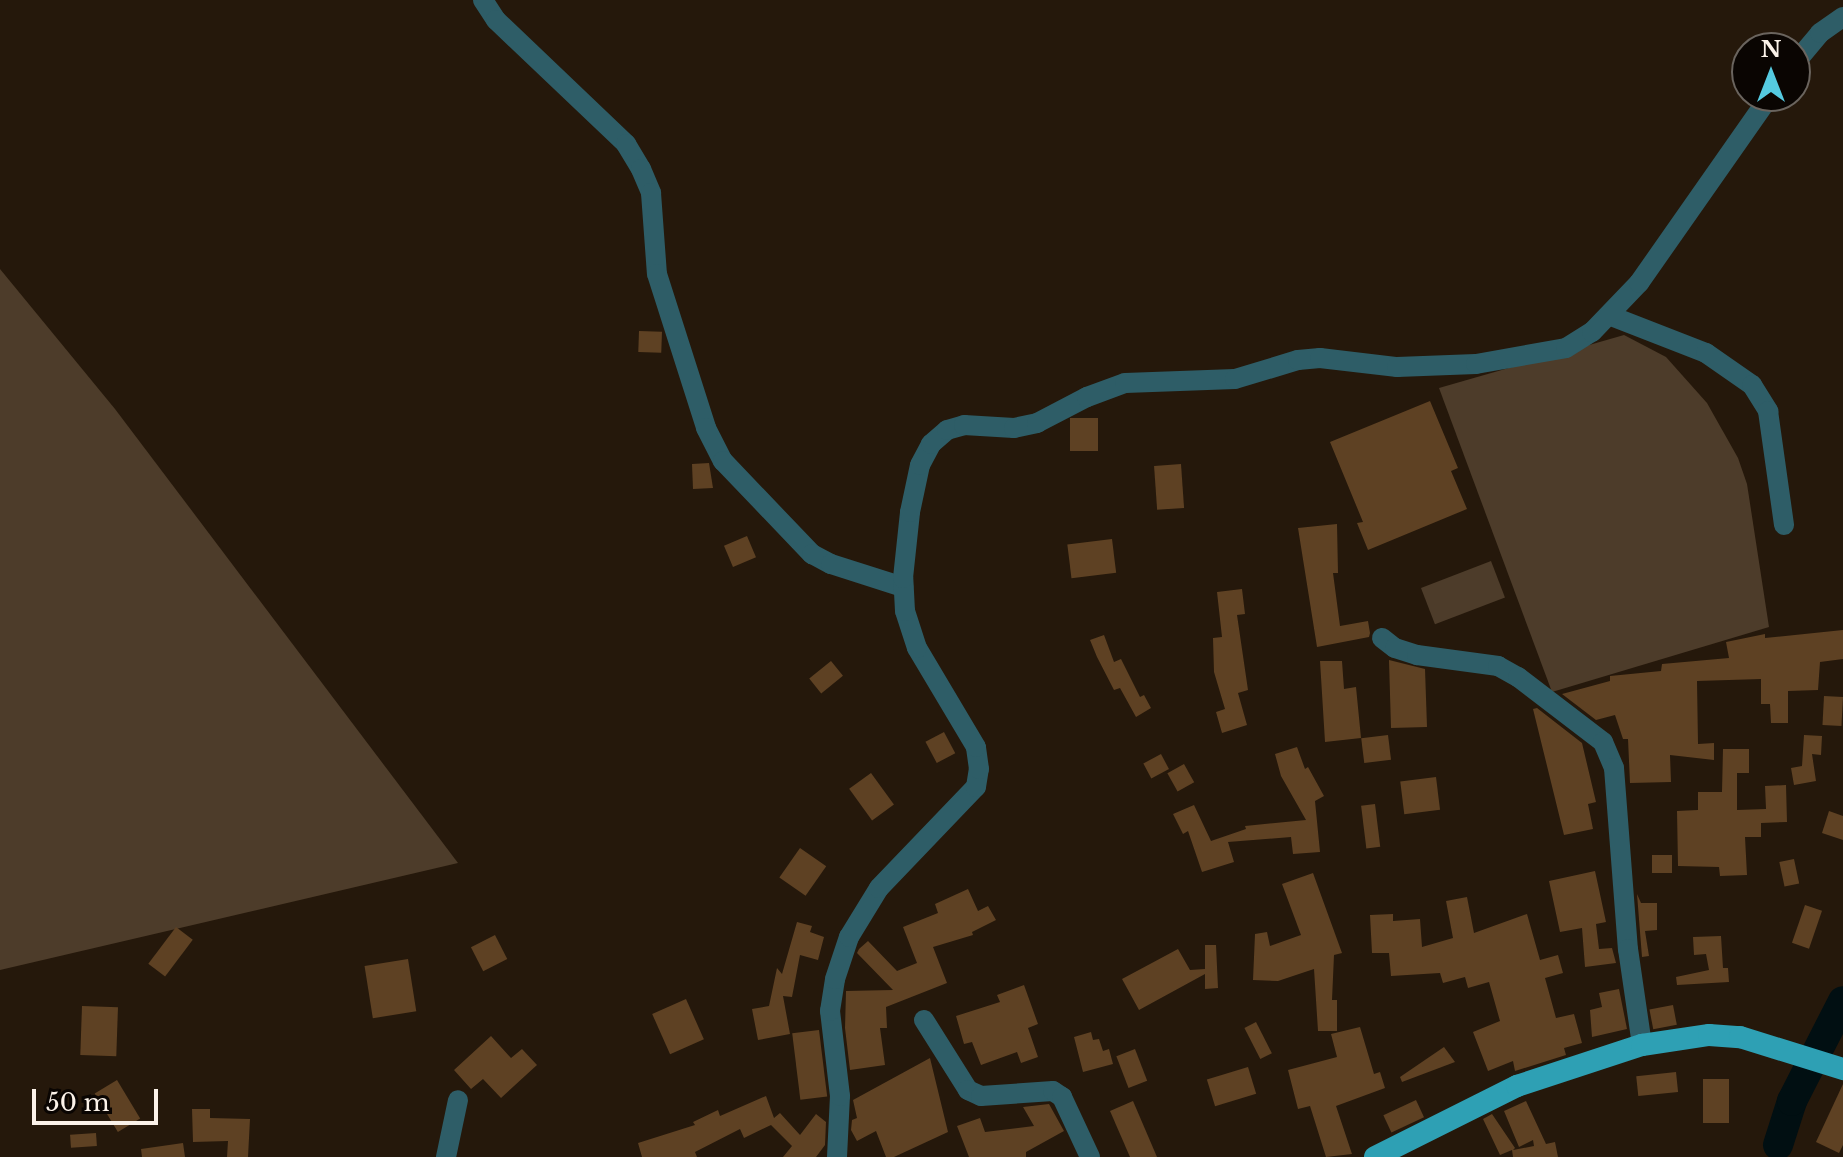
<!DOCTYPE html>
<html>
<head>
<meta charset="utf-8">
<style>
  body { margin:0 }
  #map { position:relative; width:1843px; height:1157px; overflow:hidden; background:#25180b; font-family:"Libre Baskerville",serif }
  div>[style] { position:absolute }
  .green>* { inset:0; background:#4d3c2a; transform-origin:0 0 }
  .river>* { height:30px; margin:-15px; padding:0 15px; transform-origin:15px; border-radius:15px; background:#010f12 }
  .building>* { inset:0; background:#5e4123; transform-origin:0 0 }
  .minor>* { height:20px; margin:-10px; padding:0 10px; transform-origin:10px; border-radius:10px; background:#2e5d67 }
  .primary>* { height:22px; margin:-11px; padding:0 11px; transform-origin:11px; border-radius:11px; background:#2ea0b4 }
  span { translate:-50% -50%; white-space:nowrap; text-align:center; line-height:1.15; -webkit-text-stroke:6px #0a0502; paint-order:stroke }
  .north { position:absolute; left:1731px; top:32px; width:80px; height:80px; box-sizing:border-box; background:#0a0502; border:2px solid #6a645e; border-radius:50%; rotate:0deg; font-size:22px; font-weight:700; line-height:32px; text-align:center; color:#fbf2e9 }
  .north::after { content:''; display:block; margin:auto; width:28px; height:36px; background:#55cae0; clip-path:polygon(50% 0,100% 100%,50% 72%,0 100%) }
  .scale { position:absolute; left:32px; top:1089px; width:126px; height:36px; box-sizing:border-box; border:4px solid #fbf2e9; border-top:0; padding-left:10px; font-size:24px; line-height:28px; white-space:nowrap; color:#fbf2e9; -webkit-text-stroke:6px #0a0502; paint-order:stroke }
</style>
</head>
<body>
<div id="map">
  <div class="green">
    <div style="clip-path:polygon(0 269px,115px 409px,458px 863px,0 970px)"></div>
    <div style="clip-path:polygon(1624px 335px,1666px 357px,1707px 403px,1738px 458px,1747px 484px,1769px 627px,1552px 692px,1439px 388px)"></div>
    <div style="left:1491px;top:561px;width:39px;height:75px;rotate:69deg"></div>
  </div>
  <div class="river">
    <div style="left:1778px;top:1145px;width:46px;rotate:-72.3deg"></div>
    <div style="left:1792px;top:1101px;width:112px;rotate:-63deg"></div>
  </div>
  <div class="building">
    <div style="left:639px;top:331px;width:23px;height:21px;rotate:2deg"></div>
    <div style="clip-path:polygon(1430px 401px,1458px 468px,1451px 471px,1467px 509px,1368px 550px,1357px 523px,1363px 522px,1330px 442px)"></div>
    <div style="left:1098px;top:418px;width:33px;height:28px;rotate:90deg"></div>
    <div style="clip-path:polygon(709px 463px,713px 488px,693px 489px,692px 464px)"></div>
    <div style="left:1181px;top:464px;width:44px;height:27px;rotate:86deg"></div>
    <div style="clip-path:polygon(1337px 524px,1338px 573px,1333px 573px,1340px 626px,1368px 621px,1370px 633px,1369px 637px,1317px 647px,1298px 528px)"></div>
    <div style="left:747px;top:536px;width:23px;height:25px;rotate:67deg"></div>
    <div style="left:1112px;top:539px;width:34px;height:45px;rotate:83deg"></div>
    <div style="clip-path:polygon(1242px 589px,1245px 614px,1237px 615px,1248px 690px,1238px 693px,1247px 725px,1222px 733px,1216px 712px,1225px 709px,1214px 672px,1213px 638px,1222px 637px,1217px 592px)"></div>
    <div style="clip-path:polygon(1843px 630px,1843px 659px,1820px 662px,1818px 690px,1788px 691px,1788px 723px,1771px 723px,1770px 704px,1761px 704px,1761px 679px,1697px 681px,1698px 744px,1714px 743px,1714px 760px,1670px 755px,1671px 782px,1630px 783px,1628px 739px,1623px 739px,1615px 715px,1596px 720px,1562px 694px,1610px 681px,1610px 676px,1661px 671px,1662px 664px,1729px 658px,1726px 642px,1765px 634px,1765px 638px)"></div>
    <div style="clip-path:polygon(1104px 635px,1114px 662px,1121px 659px,1140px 697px,1144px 695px,1151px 708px,1136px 717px,1120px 688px,1114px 690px,1097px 657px,1090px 640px)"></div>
    <div style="clip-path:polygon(1389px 660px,1425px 669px,1427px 727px,1391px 728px)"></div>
    <div style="left:831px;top:661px;width:19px;height:28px;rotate:51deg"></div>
    <div style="clip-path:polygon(1320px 661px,1342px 661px,1344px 689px,1356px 687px,1361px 738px,1325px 742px)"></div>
    <div style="left:1824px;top:696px;width:19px;height:29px;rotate:3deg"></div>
    <div style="clip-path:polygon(1537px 708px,1582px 743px,1596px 802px,1588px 804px,1593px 829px,1564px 835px,1533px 709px)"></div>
    <div style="left:944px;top:732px;width:24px;height:21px;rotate:62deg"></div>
    <div style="left:1388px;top:735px;width:25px;height:27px;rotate:83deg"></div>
    <div style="clip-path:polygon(1804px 735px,1822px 736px,1821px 755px,1812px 754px,1816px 781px,1794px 785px,1791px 768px,1802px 766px)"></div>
    <div style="clip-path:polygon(1297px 747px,1305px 769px,1308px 767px,1324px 796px,1315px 801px,1320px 852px,1293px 854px,1291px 837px,1228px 842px,1234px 862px,1202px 872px,1188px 831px,1183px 834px,1173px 814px,1194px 805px,1211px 841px,1246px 829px,1245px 826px,1306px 820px,1281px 776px,1275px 754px)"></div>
    <div style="clip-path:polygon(1723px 749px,1749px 749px,1749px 773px,1737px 773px,1737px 810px,1766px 809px,1765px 786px,1786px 785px,1787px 822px,1761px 823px,1761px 837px,1745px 837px,1747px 875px,1720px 876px,1719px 867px,1678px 866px,1677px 811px,1698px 810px,1698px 792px,1722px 792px)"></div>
    <div style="left:1161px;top:754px;width:17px;height:20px;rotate:62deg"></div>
    <div style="left:1184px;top:764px;width:21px;height:19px;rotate:61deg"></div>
    <div style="left:871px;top:773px;width:39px;height:27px;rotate:54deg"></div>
    <div style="left:1436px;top:777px;width:33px;height:36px;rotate:83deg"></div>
    <div style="left:1375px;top:804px;width:43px;height:14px;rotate:83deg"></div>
    <div style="clip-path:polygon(1829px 811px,1843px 816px,1843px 840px,1822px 833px)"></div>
    <div style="left:800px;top:848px;width:32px;height:36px;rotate:35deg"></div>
    <div style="left:1652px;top:855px;width:20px;height:18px"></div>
    <div style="left:1794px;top:859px;width:25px;height:15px;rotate:78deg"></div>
    <div style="clip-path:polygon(1595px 871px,1606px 922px,1596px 924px,1599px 949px,1612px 948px,1616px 963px,1585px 967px,1582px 928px,1560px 932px,1549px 881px)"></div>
    <div style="clip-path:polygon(1313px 873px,1342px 953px,1334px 955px,1332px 1000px,1337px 1000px,1337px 1031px,1318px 1031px,1314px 969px,1278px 981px,1253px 980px,1255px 934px,1267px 932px,1270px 946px,1301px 935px,1282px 884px)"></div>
    <div style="clip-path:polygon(968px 889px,978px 911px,988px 906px,996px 920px,972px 932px,973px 935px,933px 947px,947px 983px,886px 1007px,887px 1028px,880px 1028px,885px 1065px,850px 1070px,845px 1028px,846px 991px,893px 990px,857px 953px,859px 949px,868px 941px,897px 971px,917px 963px,903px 927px,938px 913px,935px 904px)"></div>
    <div style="clip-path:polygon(1637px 894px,1641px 903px,1657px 903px,1657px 930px,1645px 931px,1649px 956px,1642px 957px)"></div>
    <div style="clip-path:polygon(1467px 897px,1474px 933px,1527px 914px,1540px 960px,1558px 955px,1563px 973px,1545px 978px,1556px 1018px,1574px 1014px,1582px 1043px,1564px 1048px,1566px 1055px,1515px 1071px,1513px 1061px,1488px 1071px,1473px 1032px,1500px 1021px,1489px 982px,1468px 988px,1465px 977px,1443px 983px,1440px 973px,1391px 976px,1389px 953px,1372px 953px,1370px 915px,1393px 914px,1393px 921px,1420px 919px,1422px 947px,1453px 938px,1446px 901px)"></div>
    <div style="left:1805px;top:905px;width:18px;height:40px;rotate:19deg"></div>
    <div style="clip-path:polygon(797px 922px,812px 926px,810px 932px,824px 937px,818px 960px,800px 955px,792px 997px,783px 996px,790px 1034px,758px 1040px,752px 1009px,769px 1006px,777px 968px,782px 974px)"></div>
    <div style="left:176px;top:927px;width:21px;height:46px;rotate:37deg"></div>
    <div style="left:495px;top:935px;width:27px;height:27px;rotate:63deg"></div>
    <div style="clip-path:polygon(1721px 936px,1723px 968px,1728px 968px,1729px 982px,1677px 985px,1676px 977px,1709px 970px,1706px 954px,1694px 955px,1693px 937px)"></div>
    <div style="clip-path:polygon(1205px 945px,1216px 945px,1218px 988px,1205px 989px,1205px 974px,1139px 1010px,1122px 979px,1178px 949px,1190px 970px,1205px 969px)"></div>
    <div style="left:408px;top:959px;width:53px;height:44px;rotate:81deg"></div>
    <div style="clip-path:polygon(1024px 985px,1038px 1024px,1028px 1028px,1038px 1057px,1021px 1063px,1017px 1052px,981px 1065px,972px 1042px,964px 1044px,956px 1016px,1000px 1002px,997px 995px)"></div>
    <div style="clip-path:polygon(1619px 989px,1627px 1029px,1592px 1037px,1590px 1010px,1602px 1007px,1599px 993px)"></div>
    <div style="left:686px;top:999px;width:44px;height:37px;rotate:66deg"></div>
    <div style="left:1673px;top:1005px;width:20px;height:24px;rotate:79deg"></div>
    <div style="left:82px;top:1006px;width:36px;height:49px;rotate:2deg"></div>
    <div style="left:1256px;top:1022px;width:35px;height:13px;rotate:63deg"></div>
    <div style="clip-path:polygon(1360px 1027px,1374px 1074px,1380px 1072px,1385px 1088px,1336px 1106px,1352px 1154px,1326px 1157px,1310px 1106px,1298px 1109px,1288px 1070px,1337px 1057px,1331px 1034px)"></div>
    <div style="left:819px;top:1030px;width:67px;height:27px;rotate:83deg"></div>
    <div style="clip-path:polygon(1091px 1032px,1093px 1040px,1099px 1039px,1103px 1051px,1109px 1049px,1113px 1064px,1083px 1072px,1074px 1037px)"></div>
    <div style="clip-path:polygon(491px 1036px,511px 1058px,522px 1049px,537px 1065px,501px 1098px,483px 1079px,471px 1089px,454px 1070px)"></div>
    <div style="clip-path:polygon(1444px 1047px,1455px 1062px,1402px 1082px,1400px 1077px)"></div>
    <div style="left:1135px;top:1049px;width:34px;height:20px;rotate:69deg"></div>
    <div style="clip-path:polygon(930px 1058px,948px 1132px,894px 1157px,886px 1157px,876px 1131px,857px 1141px,851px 1130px,852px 1120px,857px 1118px,853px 1100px)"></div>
    <div style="left:1248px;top:1067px;width:28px;height:43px;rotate:73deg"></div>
    <div style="left:1676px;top:1072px;width:20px;height:40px;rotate:84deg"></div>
    <div style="left:1703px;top:1079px;width:26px;height:44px"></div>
    <div style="left:117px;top:1080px;width:45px;height:26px;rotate:59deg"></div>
    <div style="clip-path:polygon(1843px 1084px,1843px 1145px,1839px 1153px,1816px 1142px)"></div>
    <div style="clip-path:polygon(766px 1096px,774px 1118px,780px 1113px,800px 1135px,816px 1114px,826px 1122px,825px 1145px,816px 1157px,783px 1157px,792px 1146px,771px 1125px,744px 1138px,740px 1129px,695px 1152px,697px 1157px,642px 1157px,638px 1143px,695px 1125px,693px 1122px,718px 1110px,720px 1116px)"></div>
    <div style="left:1416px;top:1100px;width:19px;height:36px;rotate:65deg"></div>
    <div style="clip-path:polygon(1133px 1101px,1157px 1157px,1130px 1157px,1110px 1111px)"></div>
    <div style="clip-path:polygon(1526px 1101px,1546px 1144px,1555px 1142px,1558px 1157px,1513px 1157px,1512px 1150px,1500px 1155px,1483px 1119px,1492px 1114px,1515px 1148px,1513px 1150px,1534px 1146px,1533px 1140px,1519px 1147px,1504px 1111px)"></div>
    <div style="clip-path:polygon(1049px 1104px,1064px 1131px,1026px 1152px,1026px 1157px,969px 1157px,957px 1126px,980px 1118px,985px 1132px,1034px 1126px,1023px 1107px)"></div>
    <div style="clip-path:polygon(192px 1109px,210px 1109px,210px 1118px,250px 1119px,248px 1157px,227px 1157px,228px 1141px,193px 1142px)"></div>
    <div style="left:96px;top:1133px;width:13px;height:26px;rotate:86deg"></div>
    <div style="clip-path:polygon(183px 1143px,185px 1157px,142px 1157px,141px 1149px)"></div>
  </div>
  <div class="minor">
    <div style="left:483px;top:0;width:24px;rotate:57deg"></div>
    <div style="left:496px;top:20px;width:180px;rotate:43.6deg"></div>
    <div style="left:626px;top:144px;width:29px;rotate:59deg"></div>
    <div style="left:641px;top:169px;width:26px;rotate:67deg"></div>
    <div style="left:651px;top:193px;width:81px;rotate:85.8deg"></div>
    <div style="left:657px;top:274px;width:162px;rotate:72.3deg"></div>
    <div style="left:706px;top:428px;width:37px;rotate:63deg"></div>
    <div style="left:723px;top:461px;width:129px;rotate:46.3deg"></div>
    <div style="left:812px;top:554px;width:21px;rotate:28deg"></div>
    <div style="left:831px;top:564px;width:76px;rotate:17.7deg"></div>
    <div style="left:1795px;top:63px;width:39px;rotate:-50deg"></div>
    <div style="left:1820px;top:33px;width:28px;rotate:-35deg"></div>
    <div style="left:1611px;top:316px;width:102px;rotate:21.3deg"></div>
    <div style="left:1706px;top:353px;width:56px;rotate:34.8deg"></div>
    <div style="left:1752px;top:385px;width:31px;rotate:58deg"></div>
    <div style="left:1768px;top:411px;width:115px;rotate:82deg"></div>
    <div style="left:1382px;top:638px;width:16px;rotate:38deg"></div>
    <div style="left:1395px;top:648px;width:23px;rotate:18deg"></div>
    <div style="left:1417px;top:655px;width:82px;rotate:7.7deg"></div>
    <div style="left:1498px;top:666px;width:23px;rotate:29deg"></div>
    <div style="left:1518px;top:677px;width:107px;rotate:37.4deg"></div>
    <div style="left:1603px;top:742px;width:28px;rotate:67deg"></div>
    <div style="left:1614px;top:768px;width:182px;rotate:85.6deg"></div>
    <div style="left:1628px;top:949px;width:97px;rotate:81.7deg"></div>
    <div style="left:924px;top:1020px;width:83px;rotate:57.8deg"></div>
    <div style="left:968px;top:1090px;width:14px;rotate:25deg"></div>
    <div style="left:981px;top:1096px;width:72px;rotate:-4deg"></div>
    <div style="left:1053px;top:1091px;width:11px;rotate:34deg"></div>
    <div style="left:1062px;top:1097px;width:66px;rotate:65deg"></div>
    <div style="left:446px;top:1157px;width:58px;rotate:-78.1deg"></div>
    <div style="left:837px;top:1157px;width:61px;rotate:-87.2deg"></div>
    <div style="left:840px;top:1096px;width:86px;rotate:-96.7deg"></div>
    <div style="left:830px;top:1011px;width:32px;rotate:-81deg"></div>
    <div style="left:835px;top:979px;width:44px;rotate:-71.6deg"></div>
    <div style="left:849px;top:937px;width:57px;rotate:-58.5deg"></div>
    <div style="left:879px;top:888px;width:140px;rotate:-46.2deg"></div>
    <div style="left:976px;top:787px;width:18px;rotate:-81deg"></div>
    <div style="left:979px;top:769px;width:22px;rotate:-98deg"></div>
    <div style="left:976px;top:747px;width:115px;rotate:-120.8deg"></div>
    <div style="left:917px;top:648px;width:39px;rotate:-108deg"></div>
    <div style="left:905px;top:611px;width:33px;rotate:-93deg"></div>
    <div style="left:903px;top:578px;width:66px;rotate:-83.9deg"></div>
    <div style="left:910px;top:512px;width:48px;rotate:-78deg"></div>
    <div style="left:920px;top:465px;width:24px;rotate:-62deg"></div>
    <div style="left:931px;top:444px;width:21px;rotate:-41deg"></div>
    <div style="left:947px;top:430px;width:18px;rotate:-16deg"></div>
    <div style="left:964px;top:425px;width:50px;rotate:3.4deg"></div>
    <div style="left:1014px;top:428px;width:24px;rotate:-12deg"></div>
    <div style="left:1037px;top:423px;width:56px;rotate:-27.5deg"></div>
    <div style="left:1087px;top:397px;width:40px;rotate:-20.2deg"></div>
    <div style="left:1125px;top:383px;width:110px;rotate:-2.1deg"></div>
    <div style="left:1235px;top:379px;width:66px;rotate:-16.8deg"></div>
    <div style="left:1298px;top:360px;width:22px;rotate:-5deg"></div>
    <div style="left:1320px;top:358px;width:78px;rotate:6.7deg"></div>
    <div style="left:1397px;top:367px;width:79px;rotate:-2.2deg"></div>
    <div style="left:1476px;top:364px;width:91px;rotate:-10.1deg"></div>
    <div style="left:1566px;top:348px;width:31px;rotate:-32deg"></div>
    <div style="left:1592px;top:332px;width:68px;rotate:-46.2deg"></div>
    <div style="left:1639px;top:283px;width:228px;rotate:-55deg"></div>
  </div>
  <div class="primary">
    <div style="left:1375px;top:1157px;width:159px;rotate:-26.6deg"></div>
    <div style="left:1517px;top:1086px;width:132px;rotate:-18.2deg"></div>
    <div style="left:1642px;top:1045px;width:68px;rotate:-8.5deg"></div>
    <div style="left:1709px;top:1035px;width:31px;rotate:4deg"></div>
    <div style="left:1740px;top:1037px;width:108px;rotate:17.3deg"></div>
  </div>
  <div class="north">N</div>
  <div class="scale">50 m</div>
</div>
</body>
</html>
